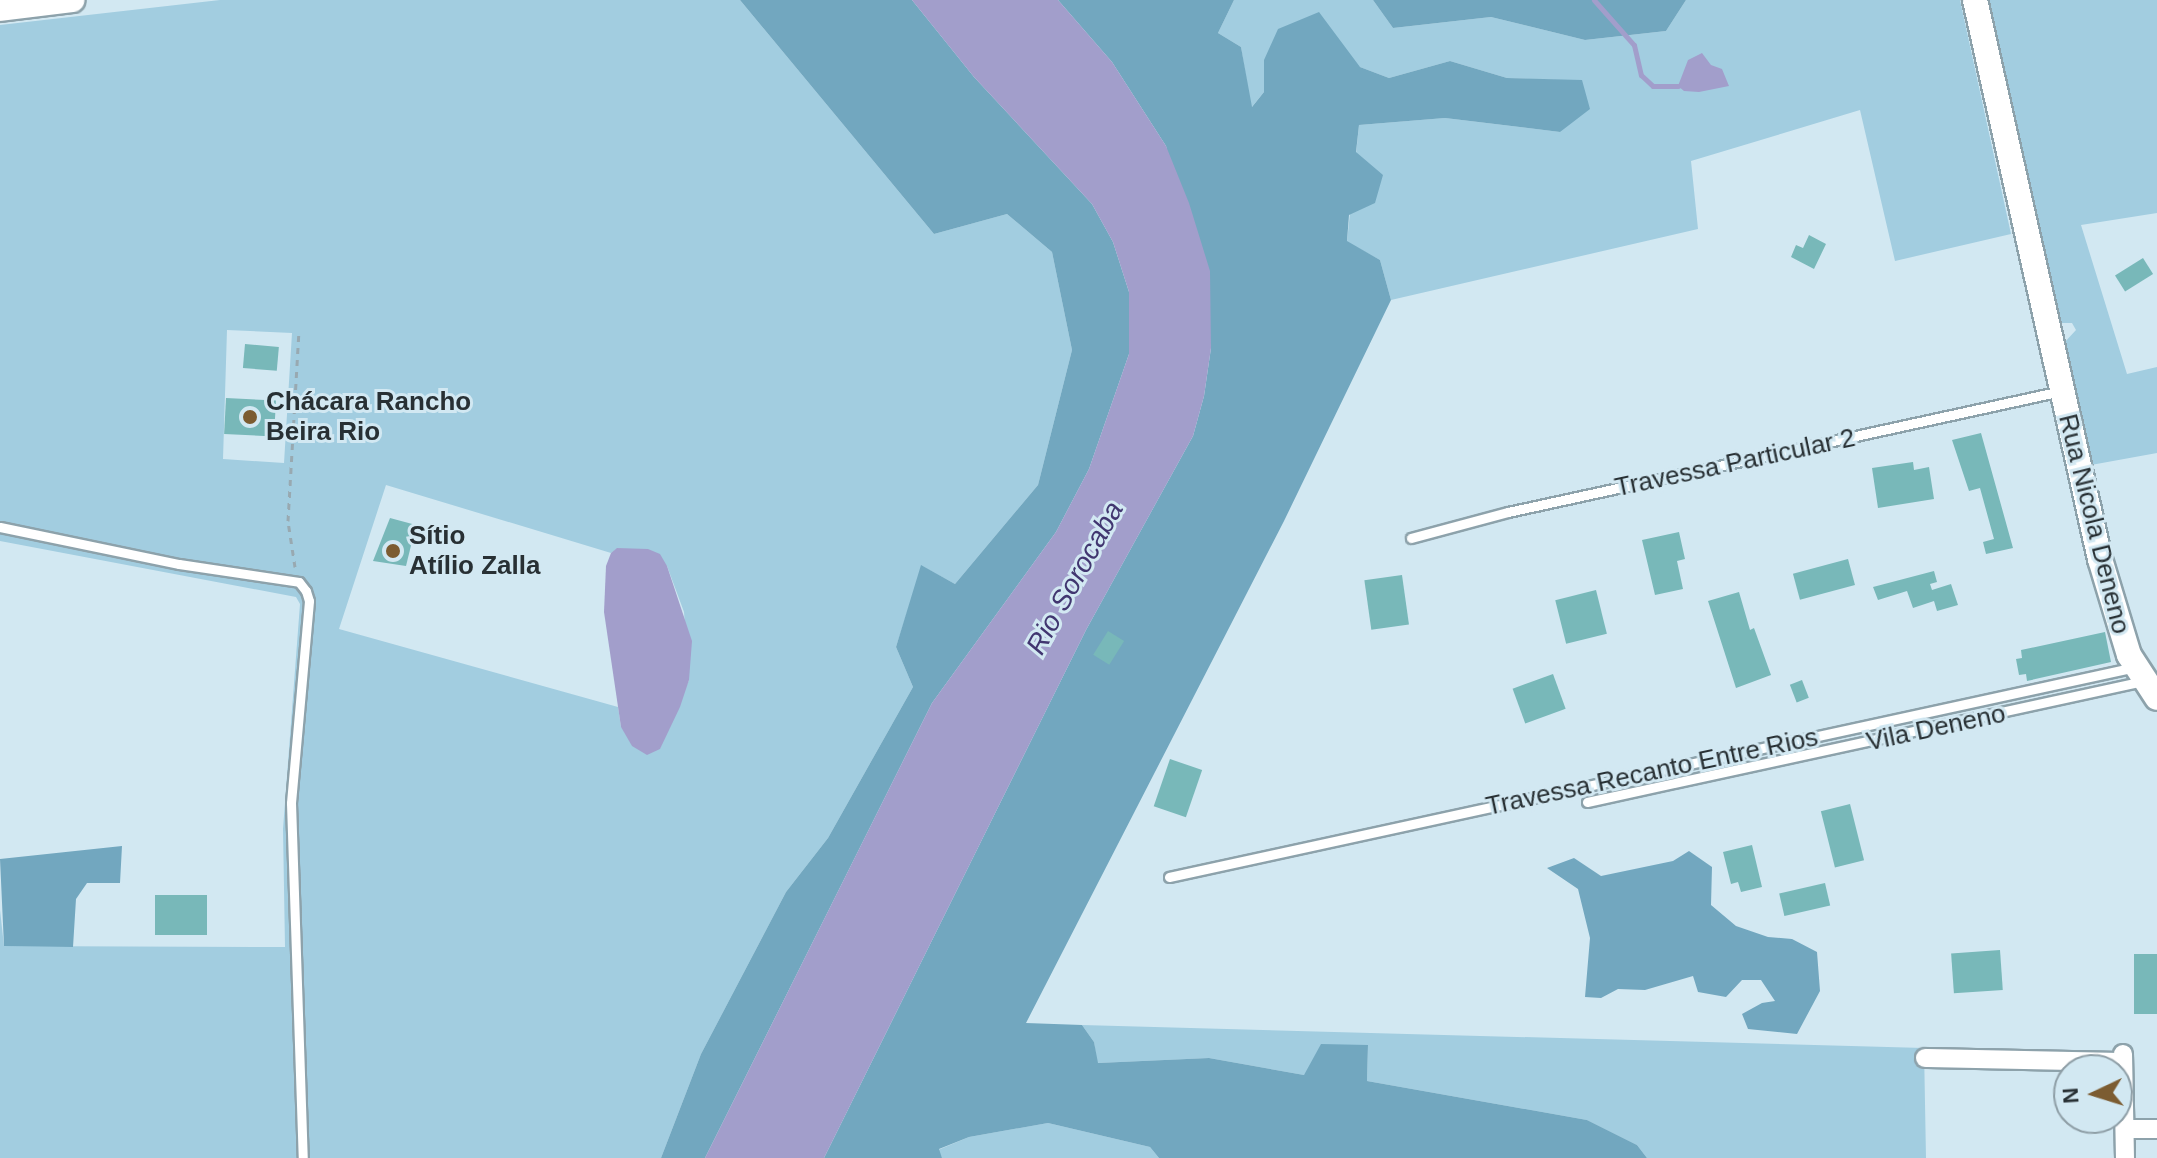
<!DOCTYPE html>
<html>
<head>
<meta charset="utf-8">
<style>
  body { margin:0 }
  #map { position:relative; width:2157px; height:1158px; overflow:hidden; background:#d2e8f2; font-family:Helvetica,sans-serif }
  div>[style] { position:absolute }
  .green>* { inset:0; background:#a2cde0 }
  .forest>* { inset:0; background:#72a7bf }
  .water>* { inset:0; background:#a29ecb }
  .stream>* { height:5px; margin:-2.5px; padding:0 2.5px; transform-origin:2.5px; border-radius:2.5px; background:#a29ecb }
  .building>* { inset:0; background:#78b8b9; transform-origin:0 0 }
  .path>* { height:3px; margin-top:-1.5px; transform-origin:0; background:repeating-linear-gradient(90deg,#98a9b1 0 6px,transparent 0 12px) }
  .roads { filter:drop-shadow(2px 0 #8da2ab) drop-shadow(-2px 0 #8da2ab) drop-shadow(0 2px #8da2ab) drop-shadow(0 -2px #8da2ab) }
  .lane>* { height:9px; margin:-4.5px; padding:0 4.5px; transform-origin:4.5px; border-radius:4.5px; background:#fff }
  .street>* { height:18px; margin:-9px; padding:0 9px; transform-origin:9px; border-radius:9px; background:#fff }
  .secondary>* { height:24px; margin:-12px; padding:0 12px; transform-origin:12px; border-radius:12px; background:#fff }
  .dots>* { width:22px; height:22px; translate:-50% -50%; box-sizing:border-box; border:4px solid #d2e8f2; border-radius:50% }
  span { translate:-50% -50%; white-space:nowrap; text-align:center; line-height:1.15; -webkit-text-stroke:6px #d2e8f2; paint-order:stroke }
  .poi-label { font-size:26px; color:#283034; font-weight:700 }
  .left { translate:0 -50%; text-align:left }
  .street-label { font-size:26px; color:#283034 }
  .water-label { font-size:28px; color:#413670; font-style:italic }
  .north { position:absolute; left:2053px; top:1054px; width:80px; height:80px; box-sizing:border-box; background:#d2e8f2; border:2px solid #8e9ea6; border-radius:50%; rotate:266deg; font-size:22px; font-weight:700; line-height:32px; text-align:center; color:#283034 }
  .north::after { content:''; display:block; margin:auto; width:28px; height:36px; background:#7c5c31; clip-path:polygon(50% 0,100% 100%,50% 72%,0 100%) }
</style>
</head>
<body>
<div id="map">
  <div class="green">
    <div style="clip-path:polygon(evenodd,220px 0,740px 0,934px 234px,1007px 214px,1052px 252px,1072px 350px,1038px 485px,955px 584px,922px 566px,896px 647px,913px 687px,828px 838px,786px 892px,701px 1054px,661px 1158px,0 1158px,0 910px,4px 946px,285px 947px,283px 829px,300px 604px,296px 597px,0 541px,0 25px,220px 0,227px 330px,292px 333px,284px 463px,223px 459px,227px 330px,220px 0,386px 485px,611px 553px,618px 548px,667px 566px,684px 612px,689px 680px,660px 748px,621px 727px,618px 707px,339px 629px,386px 485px)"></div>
    <div style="clip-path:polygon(1234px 0,1373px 0,1393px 28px,1491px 17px,1585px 40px,1666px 31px,1686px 0,1960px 0,2011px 234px,1895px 261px,1860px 110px,1691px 161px,1698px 229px,1391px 300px,1380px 260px,1347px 242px,1359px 125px,1445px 118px,1560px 132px,1582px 81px,1507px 78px,1450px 61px,1389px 78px,1360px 67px,1264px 60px,1264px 92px,1251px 108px,1241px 47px,1218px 33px)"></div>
    <div style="clip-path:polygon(1989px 0,2157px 0,2157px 213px,2081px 225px,2127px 374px,2157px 367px,2157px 453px,2091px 465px,2064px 343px,2076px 330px,2072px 323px,2060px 323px)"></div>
    <div style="clip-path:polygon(1082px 1025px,1924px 1048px,1926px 1158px,1647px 1158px,1637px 1145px,1587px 1120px,1367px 1081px,1368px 1046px,1304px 1075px,1209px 1058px,1097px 1063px,1094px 1042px)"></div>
    <div style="clip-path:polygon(1048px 1123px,1150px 1147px,1159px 1158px,942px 1158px,938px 1150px,969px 1137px)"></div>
  </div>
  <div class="forest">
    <div style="clip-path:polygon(740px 0,912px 0,974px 77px,1092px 204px,1113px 242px,1129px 292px,1129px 354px,1089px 469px,1056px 532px,932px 703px,705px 1158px,661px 1158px,701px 1054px,786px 892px,828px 838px,913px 687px,896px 647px,921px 565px,955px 584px,1038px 485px,1072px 350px,1052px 252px,1007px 214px,934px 234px)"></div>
    <div style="clip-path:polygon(1058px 0,1234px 0,1218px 33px,1241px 47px,1252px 107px,1264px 92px,1264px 60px,1278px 29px,1319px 12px,1360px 67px,1389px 78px,1450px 61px,1507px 78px,1582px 80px,1590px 109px,1560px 132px,1445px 118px,1359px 125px,1356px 152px,1383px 175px,1375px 203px,1349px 215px,1347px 241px,1380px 260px,1391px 300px,1284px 521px,1026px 1023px,1082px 1025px,1094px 1042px,1098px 1063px,1209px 1058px,1304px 1075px,1321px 1044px,1368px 1045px,1367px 1081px,1587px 1120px,1637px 1145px,1647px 1158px,1159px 1158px,1150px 1147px,1048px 1123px,969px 1137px,939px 1149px,942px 1158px,824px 1158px,1086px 630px,1193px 436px,1204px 396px,1211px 348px,1166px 146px,1112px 62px)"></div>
    <div style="clip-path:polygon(1373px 0,1686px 0,1666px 31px,1585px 40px,1491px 17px,1393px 28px)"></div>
    <div style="clip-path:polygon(122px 846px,120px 883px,87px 883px,76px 899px,73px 947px,4px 946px,0 859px)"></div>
    <div style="clip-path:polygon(1689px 851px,1712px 867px,1711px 905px,1736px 926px,1768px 937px,1792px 939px,1817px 952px,1820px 991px,1797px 1034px,1748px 1029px,1742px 1014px,1762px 1003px,1775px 1001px,1761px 980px,1742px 980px,1726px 997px,1698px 992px,1693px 976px,1645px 990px,1618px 989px,1601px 998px,1585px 997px,1590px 938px,1578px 889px,1547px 868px,1574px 858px,1601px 876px,1673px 861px)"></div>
  </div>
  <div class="water">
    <div style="clip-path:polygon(912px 0,1058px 0,1112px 62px,1166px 146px,1189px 203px,1210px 271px,1211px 348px,1204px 396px,1193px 436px,1086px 630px,824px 1158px,705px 1158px,932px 703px,1056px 532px,1089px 469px,1129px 354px,1129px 292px,1113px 242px,1092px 204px,974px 77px)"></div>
    <div style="clip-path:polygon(1702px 53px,1711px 65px,1722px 69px,1729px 86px,1699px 92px,1684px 91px,1678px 86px,1688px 60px)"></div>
    <div style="clip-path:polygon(617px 548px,648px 549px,660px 554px,667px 566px,692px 641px,689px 680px,680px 707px,660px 749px,647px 755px,632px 746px,621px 727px,604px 612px,606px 566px,611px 553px)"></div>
  </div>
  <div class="stream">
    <div style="left:1594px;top:0;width:60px;rotate:48.4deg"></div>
    <div style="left:1634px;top:45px;width:31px;rotate:77deg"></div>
    <div style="left:1641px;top:75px;width:16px;rotate:43deg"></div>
    <div style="left:1653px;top:86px;width:25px"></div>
  </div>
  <div class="building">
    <div style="clip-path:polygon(1809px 235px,1826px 244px,1814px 269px,1791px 257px,1796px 245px,1803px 248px)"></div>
    <div style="left:2143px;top:258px;width:19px;height:33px;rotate:58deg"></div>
    <div style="left:245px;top:344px;width:34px;height:24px;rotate:5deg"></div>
    <div style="left:226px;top:398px;width:50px;height:36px;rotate:3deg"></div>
    <div style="clip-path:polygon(1981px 433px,2013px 548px,1986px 554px,1983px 542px,1994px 539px,1980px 488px,1969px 491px,1952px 440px)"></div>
    <div style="clip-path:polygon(1913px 462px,1914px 470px,1929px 467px,1934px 499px,1878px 508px,1872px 468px)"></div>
    <div style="clip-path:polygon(390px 518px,416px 525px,406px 566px,373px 561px)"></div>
    <div style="clip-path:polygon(1679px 532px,1685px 559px,1677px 561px,1683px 589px,1655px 595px,1642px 540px)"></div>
    <div style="left:1848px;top:559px;width:27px;height:57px;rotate:75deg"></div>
    <div style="clip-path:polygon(1934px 571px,1937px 582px,1930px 584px,1932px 590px,1951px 584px,1958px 605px,1937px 611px,1934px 601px,1913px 608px,1907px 591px,1878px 600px,1873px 587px)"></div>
    <div style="left:1402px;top:575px;width:50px;height:38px;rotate:82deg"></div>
    <div style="left:1596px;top:590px;width:45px;height:42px;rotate:76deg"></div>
    <div style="clip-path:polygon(1739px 592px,1750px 630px,1754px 628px,1771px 675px,1736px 688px,1708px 601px)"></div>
    <div style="left:1108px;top:631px;width:19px;height:28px;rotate:32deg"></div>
    <div style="clip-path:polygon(2105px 632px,2111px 662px,2027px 681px,2026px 674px,2019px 675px,2016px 659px,2022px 658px,2021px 650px)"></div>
    <div style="left:1553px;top:674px;width:37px;height:43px;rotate:70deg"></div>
    <div style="left:1802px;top:680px;width:19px;height:13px;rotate:69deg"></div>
    <div style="left:1170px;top:759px;width:34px;height:50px;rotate:19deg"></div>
    <div style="left:1850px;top:804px;width:58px;height:30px;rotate:76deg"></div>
    <div style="clip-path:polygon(1752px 845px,1762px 887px,1741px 892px,1738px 882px,1731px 884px,1723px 852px)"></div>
    <div style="left:1825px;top:883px;width:23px;height:47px;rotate:77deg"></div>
    <div style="left:155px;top:895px;width:52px;height:40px"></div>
    <div style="left:2000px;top:950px;width:40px;height:49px;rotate:86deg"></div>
    <div style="left:2134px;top:954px;width:23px;height:60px"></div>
  </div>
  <div class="path">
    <div style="left:295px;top:567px;width:47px;rotate:-98.7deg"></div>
    <div style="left:288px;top:521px;width:189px;rotate:-86.7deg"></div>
  </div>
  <div class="roads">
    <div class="lane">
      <div style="left:0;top:527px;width:183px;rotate:11.7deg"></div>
      <div style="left:179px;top:564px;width:121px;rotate:8.5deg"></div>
      <div style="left:299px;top:582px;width:11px;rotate:52deg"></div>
      <div style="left:306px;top:591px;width:10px;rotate:73deg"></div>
      <div style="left:309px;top:601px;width:203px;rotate:95.1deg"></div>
      <div style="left:291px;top:803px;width:355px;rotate:88.1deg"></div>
      <div style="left:1411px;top:538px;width:100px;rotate:-15deg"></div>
      <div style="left:1508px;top:512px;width:566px;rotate:-12.34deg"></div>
      <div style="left:1587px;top:802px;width:570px;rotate:-12.26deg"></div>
      <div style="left:1169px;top:877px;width:989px;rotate:-12.26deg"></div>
    </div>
    <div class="street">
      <div style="left:2123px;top:1054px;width:104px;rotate:88.9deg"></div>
      <div style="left:1925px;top:1058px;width:198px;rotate:1.2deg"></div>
      <div style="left:2125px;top:1129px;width:32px"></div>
    </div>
    <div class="secondary">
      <div style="left:1975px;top:0;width:573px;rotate:77.4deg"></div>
      <div style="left:2100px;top:559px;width:100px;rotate:73.2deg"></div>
      <div style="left:2129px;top:655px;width:51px;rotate:56.9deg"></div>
      <div style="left:0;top:9px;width:73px;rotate:-7.1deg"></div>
    </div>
  </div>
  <div class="dots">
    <div style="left:250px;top:417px;background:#7c5c31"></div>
    <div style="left:393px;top:551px;background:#7c5c31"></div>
  </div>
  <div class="poi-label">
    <span class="left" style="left:266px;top:417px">Chácara Rancho<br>Beira Rio</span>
    <span class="left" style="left:409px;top:551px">Sítio<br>Atílio Zalla</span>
  </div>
  <div class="street-label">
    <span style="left:1735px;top:463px;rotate:-12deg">Travessa Particular 2</span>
    <span style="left:2094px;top:524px;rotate:76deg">Rua Nicola Deneno</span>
    <span style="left:1936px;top:728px;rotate:-12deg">Vila Deneno</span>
    <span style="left:1652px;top:772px;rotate:-12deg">Travessa Recanto Entre Rios</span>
  </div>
  <div class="water-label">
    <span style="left:1075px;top:578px;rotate:-61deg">Rio Sorocaba</span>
  </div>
  <div class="north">N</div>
</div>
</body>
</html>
